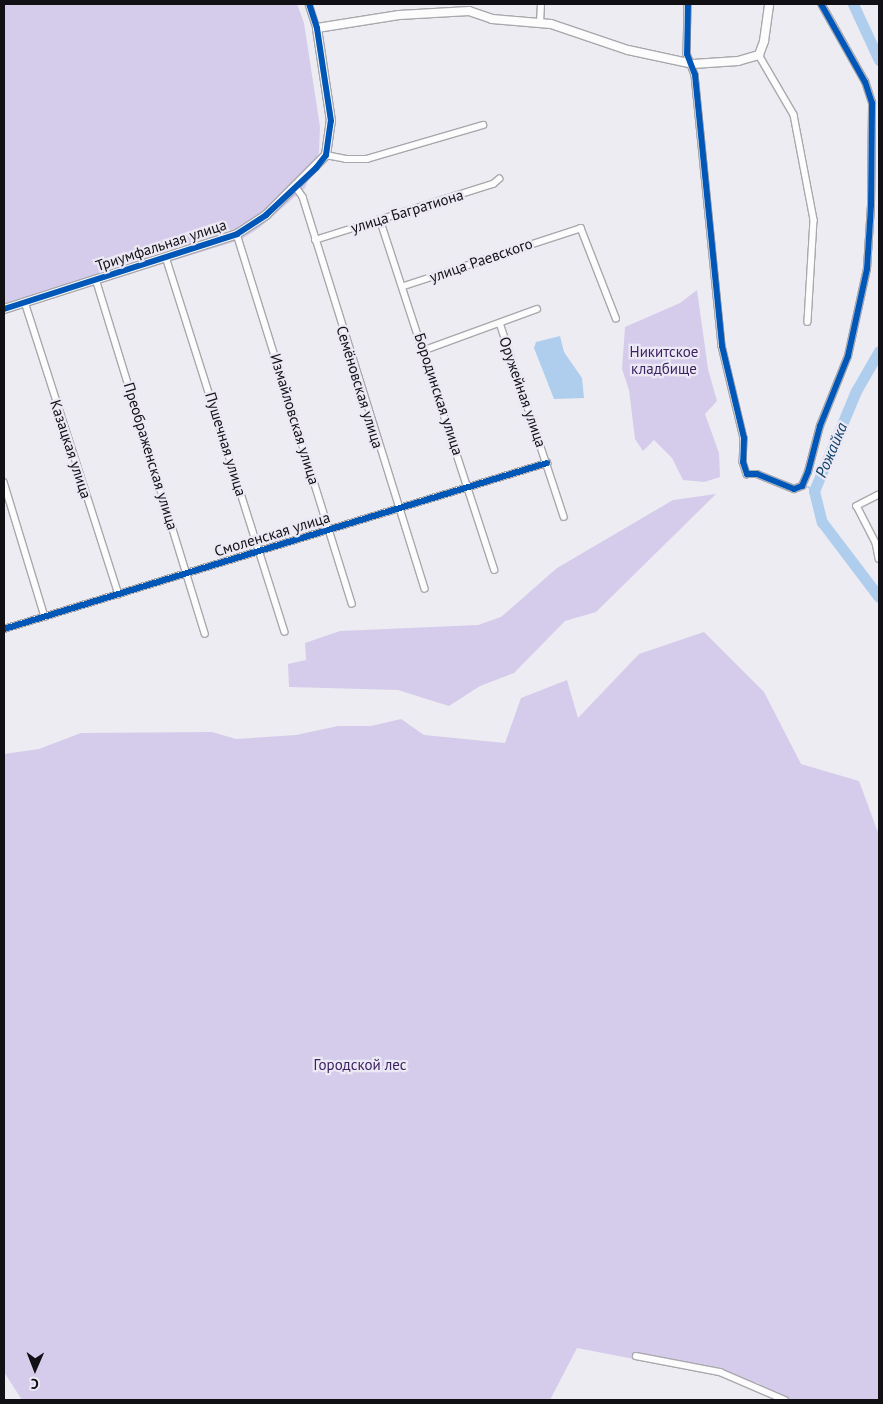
<!DOCTYPE html>
<html>
<head>
<meta charset="utf-8">
<style>
  body { margin:0 }
  #map { position:relative; width:883px; height:1404px; overflow:hidden; background:#edecf2; font-family:"PT Sans",sans-serif }
  div>[style] { position:absolute }
  .green>* { inset:0; background:#d5cceb }
  .water>* { inset:0; background:#afcdec }
  .stream>* { height:2px; margin:-1px; padding:0 1px; transform-origin:1px; border-radius:1px; background:#afcdec }
  .river>* { height:11px; margin:-5.5px; padding:0 5.5px; transform-origin:5.5px; border-radius:5.5px; background:#afcdec }
  .roads { filter:drop-shadow(1px 0 #a9a8ac) drop-shadow(-1px 0 #a9a8ac) drop-shadow(0 1px #a9a8ac) drop-shadow(0 -1px #a9a8ac) }
  .street>* { height:5.5px; margin:-2.75px; padding:0 2.75px; transform-origin:2.75px; border-radius:2.75px; background:#fcfcfd }
  .secondary>* { height:8px; margin:-4px; padding:0 4px; transform-origin:4px; border-radius:4px; background:#fcfcfd }
  .cycleway>* { height:6px; margin:-3px; padding:0 3px; transform-origin:3px; border-radius:3px; background:#0057b8 }
  span { translate:-50% -50%; white-space:nowrap; text-align:center; line-height:1.15; -webkit-text-stroke:4.5px #ece9f5; paint-order:stroke }
  .street-label { font-size:15px; color:#111014 }
  .park-label { font-size:15px; color:#3b2260 }
  .water-label { font-size:16px; color:#0f4068; font-style:italic }
  .frame { position:absolute; inset:0; border:5px solid #111014; pointer-events:none }
  .north { position:absolute; left:10px; top:1344px; width:50px; height:50px; -webkit-text-stroke:4px #ece9f5; paint-order:stroke; rotate:181deg; font-size:14px; font-weight:700; line-height:20px; text-align:center; color:#111014 }
  .north::after { content:''; display:block; margin:auto; width:18px; height:22px; background:#111014; clip-path:polygon(50% 0,100% 100%,50% 72%,0 100%) }
</style>
</head>
<body>
<div id="map">
  <div class="green">
    <div style="clip-path:polygon(4px 4px,297px 4px,304px 23px,320px 127px,319px 152px,305px 188px,259px 228px,240px 240px,4px 313px)"></div>
    <div style="clip-path:polygon(697px 290px,708px 369px,717px 401px,705px 414px,719px 453px,720px 477px,704px 482px,683px 480px,672px 458px,654px 440px,643px 451px,635px 439px,629px 390px,622px 369px,625px 327px,680px 303px)"></div>
    <div style="clip-path:polygon(716px 494px,596px 612px,565px 621px,514px 673px,480px 686px,449px 706px,398px 690px,289px 687px,288px 664px,306px 660px,305px 643px,340px 631px,478px 625px,501px 617px,557px 568px,673px 500px)"></div>
    <div style="clip-path:polygon(704px 632px,764px 692px,801px 764px,859px 781px,879px 835px,879px 1400px,781px 1400px,758px 1383px,577px 1348px,550px 1400px,22px 1400px,4px 1372px,4px 754px,39px 749px,81px 733px,212px 732px,236px 739px,296px 735px,338px 726px,371px 726px,401px 719px,424px 735px,505px 743px,521px 698px,567px 680px,578px 718px,639px 654px)"></div>
  </div>
  <div class="water">
    <div style="clip-path:polygon(560px 336px,564px 352px,582px 378px,584px 398px,554px 399px,534px 348px,536px 342px)"></div>
  </div>
  <div class="stream">
    <div style="left:808px;top:487px;width:7px;rotate:34deg"></div>
  </div>
  <div class="river">
    <div style="left:853px;top:4px;width:62px;rotate:65.1deg"></div>
    <div style="left:879px;top:351px;width:46px;rotate:119.9deg"></div>
    <div style="left:856px;top:391px;width:108px;rotate:112.8deg"></div>
    <div style="left:814px;top:491px;width:32px;rotate:76deg"></div>
    <div style="left:822px;top:522px;width:94px;rotate:52.8deg"></div>
  </div>
  <div class="roads">
    <div class="street">
      <div style="left:309px;top:4px;width:25px;rotate:72deg"></div>
      <div style="left:688px;top:4px;width:50px;rotate:91.1deg"></div>
      <div style="left:687px;top:54px;width:22px;rotate:69deg"></div>
      <div style="left:695px;top:75px;width:272px;rotate:84.3deg"></div>
      <div style="left:722px;top:346px;width:95px;rotate:76.6deg"></div>
      <div style="left:744px;top:438px;width:24px;rotate:92deg"></div>
      <div style="left:743px;top:462px;width:13px;rotate:72deg"></div>
      <div style="left:747px;top:474px;width:10px"></div>
      <div style="left:757px;top:474px;width:40px;rotate:22deg"></div>
      <div style="left:794px;top:489px;width:9px;rotate:-21deg"></div>
      <div style="left:802px;top:486px;width:15px;rotate:-67deg"></div>
      <div style="left:808px;top:472px;width:48px;rotate:-75.4deg"></div>
      <div style="left:820px;top:426px;width:75px;rotate:-68.2deg"></div>
      <div style="left:848px;top:356px;width:89px;rotate:-77.7deg"></div>
      <div style="left:867px;top:269px;width:64px;rotate:-86.4deg"></div>
      <div style="left:871px;top:205px;width:102px;rotate:-89.4deg"></div>
      <div style="left:872px;top:103px;width:22px;rotate:-108deg"></div>
      <div style="left:865px;top:82px;width:90px;rotate:-119.4deg"></div>
      <div style="left:540px;top:23px;width:19px;rotate:-87deg"></div>
      <div style="left:759px;top:55px;width:69px;rotate:59.7deg"></div>
      <div style="left:794px;top:115px;width:107px;rotate:79.2deg"></div>
      <div style="left:814px;top:220px;width:102px;rotate:93.4deg"></div>
      <div style="left:326px;top:155px;width:20px;rotate:11deg"></div>
      <div style="left:346px;top:159px;width:21px"></div>
      <div style="left:367px;top:159px;width:121px;rotate:-16.3deg"></div>
      <div style="left:296px;top:187px;width:12px;rotate:55deg"></div>
      <div style="left:303px;top:197px;width:410px;rotate:72.7deg"></div>
      <div style="left:380px;top:219px;width:369px;rotate:71.9deg"></div>
      <div style="left:237px;top:234px;width:387px;rotate:72.7deg"></div>
      <div style="left:315px;top:240px;width:187px;rotate:-17.5deg"></div>
      <div style="left:493px;top:184px;width:8px;rotate:-40deg"></div>
      <div style="left:166px;top:257px;width:393px;rotate:72.4deg"></div>
      <div style="left:96px;top:279px;width:371px;rotate:72.9deg"></div>
      <div style="left:404px;top:286px;width:186px;rotate:-18.1deg"></div>
      <div style="left:581px;top:228px;width:97px;rotate:68.7deg"></div>
      <div style="left:25px;top:302px;width:307px;rotate:72.2deg"></div>
      <div style="left:500px;top:323px;width:204px;rotate:71.7deg"></div>
      <div style="left:425px;top:350px;width:119px;rotate:-20.1deg"></div>
      <div style="left:4px;top:482px;width:141px;rotate:73.1deg"></div>
      <div style="left:879px;top:495px;width:25px;rotate:153deg"></div>
      <div style="left:857px;top:506px;width:42px;rotate:62.8deg"></div>
      <div style="left:876px;top:543px;width:16px;rotate:79deg"></div>
      <div style="left:4px;top:629px;width:568px;rotate:-17deg"></div>
      <div style="left:636px;top:1356px;width:86px;rotate:10.8deg"></div>
      <div style="left:720px;top:1372px;width:71px;rotate:23.3deg"></div>
    </div>
    <div class="secondary">
      <div style="left:4px;top:309px;width:245px;rotate:-17.8deg"></div>
      <div style="left:237px;top:234px;width:35px;rotate:-33deg"></div>
      <div style="left:266px;top:215px;width:85px;rotate:-45deg"></div>
      <div style="left:326px;top:155px;width:34px;rotate:-82deg"></div>
      <div style="left:331px;top:121px;width:94px;rotate:-98.6deg"></div>
      <div style="left:317px;top:28px;width:83px;rotate:-9deg"></div>
      <div style="left:399px;top:15px;width:70px;rotate:-3.3deg"></div>
      <div style="left:469px;top:11px;width:24px;rotate:19deg"></div>
      <div style="left:492px;top:19px;width:59px;rotate:4.8deg"></div>
      <div style="left:551px;top:24px;width:81px;rotate:18.7deg"></div>
      <div style="left:628px;top:50px;width:66px;rotate:12.2deg"></div>
      <div style="left:693px;top:64px;width:45px;rotate:-3.8deg"></div>
      <div style="left:738px;top:61px;width:22px;rotate:-16deg"></div>
      <div style="left:759px;top:55px;width:15px;rotate:-70deg"></div>
      <div style="left:764px;top:41px;width:37px;rotate:-82deg"></div>
    </div>
  </div>
  <div class="cycleway">
    <div style="left:688px;top:4px;width:50px;rotate:91.1deg"></div>
    <div style="left:687px;top:54px;width:22px;rotate:69deg"></div>
    <div style="left:695px;top:75px;width:272px;rotate:84.3deg"></div>
    <div style="left:722px;top:346px;width:95px;rotate:76.6deg"></div>
    <div style="left:744px;top:438px;width:24px;rotate:92deg"></div>
    <div style="left:743px;top:462px;width:13px;rotate:72deg"></div>
    <div style="left:747px;top:474px;width:10px"></div>
    <div style="left:757px;top:474px;width:40px;rotate:22deg"></div>
    <div style="left:794px;top:489px;width:9px;rotate:-21deg"></div>
    <div style="left:802px;top:486px;width:15px;rotate:-67deg"></div>
    <div style="left:808px;top:472px;width:48px;rotate:-75.4deg"></div>
    <div style="left:820px;top:426px;width:75px;rotate:-68.2deg"></div>
    <div style="left:848px;top:356px;width:89px;rotate:-77.7deg"></div>
    <div style="left:867px;top:269px;width:64px;rotate:-86.4deg"></div>
    <div style="left:871px;top:205px;width:102px;rotate:-89.4deg"></div>
    <div style="left:872px;top:103px;width:22px;rotate:-108deg"></div>
    <div style="left:865px;top:82px;width:90px;rotate:-119.4deg"></div>
    <div style="left:4px;top:309px;width:245px;rotate:-17.8deg"></div>
    <div style="left:237px;top:234px;width:35px;rotate:-33deg"></div>
    <div style="left:266px;top:215px;width:69px;rotate:-43.2deg"></div>
    <div style="left:316px;top:168px;width:16px;rotate:-52deg"></div>
    <div style="left:326px;top:155px;width:34px;rotate:-82deg"></div>
    <div style="left:331px;top:121px;width:94px;rotate:-98.6deg"></div>
    <div style="left:317px;top:28px;width:25px;rotate:-108deg"></div>
    <div style="left:4px;top:629px;width:568px;rotate:-17deg"></div>
  </div>
  <div class="street-label">
    <span style="left:407px;top:211px;rotate:-17deg">улица Багратиона</span>
    <span style="left:161px;top:245px;rotate:-18deg">Триумфальная улица</span>
    <span style="left:481px;top:260px;rotate:-19deg">улица Раевского</span>
    <span style="left:360px;top:387px;rotate:73deg">Семёновская улица</span>
    <span style="left:523px;top:392px;rotate:71deg">Оружейная улица</span>
    <span style="left:439px;top:394px;rotate:72deg">Бородинская улица</span>
    <span style="left:295px;top:419px;rotate:73deg">Измайловская улица</span>
    <span style="left:226px;top:444px;rotate:73deg">Пушечная улица</span>
    <span style="left:71px;top:449px;rotate:72deg">Казацкая улица</span>
    <span style="left:151px;top:456px;rotate:73deg">Преображенская улица</span>
    <span style="left:272px;top:534px;rotate:-17deg">Смоленская улица</span>
  </div>
  <div class="park-label">
    <span style="left:664px;top:360px">Никитское<br>кладбище</span>
    <span style="left:360px;top:1065px">Городской лес</span>
  </div>
  <div class="water-label">
    <span style="left:831px;top:450px;rotate:-67deg">Рожайка</span>
  </div>
  <div class="frame"></div>
  <div class="north">С</div>
</div>
</body>
</html>
